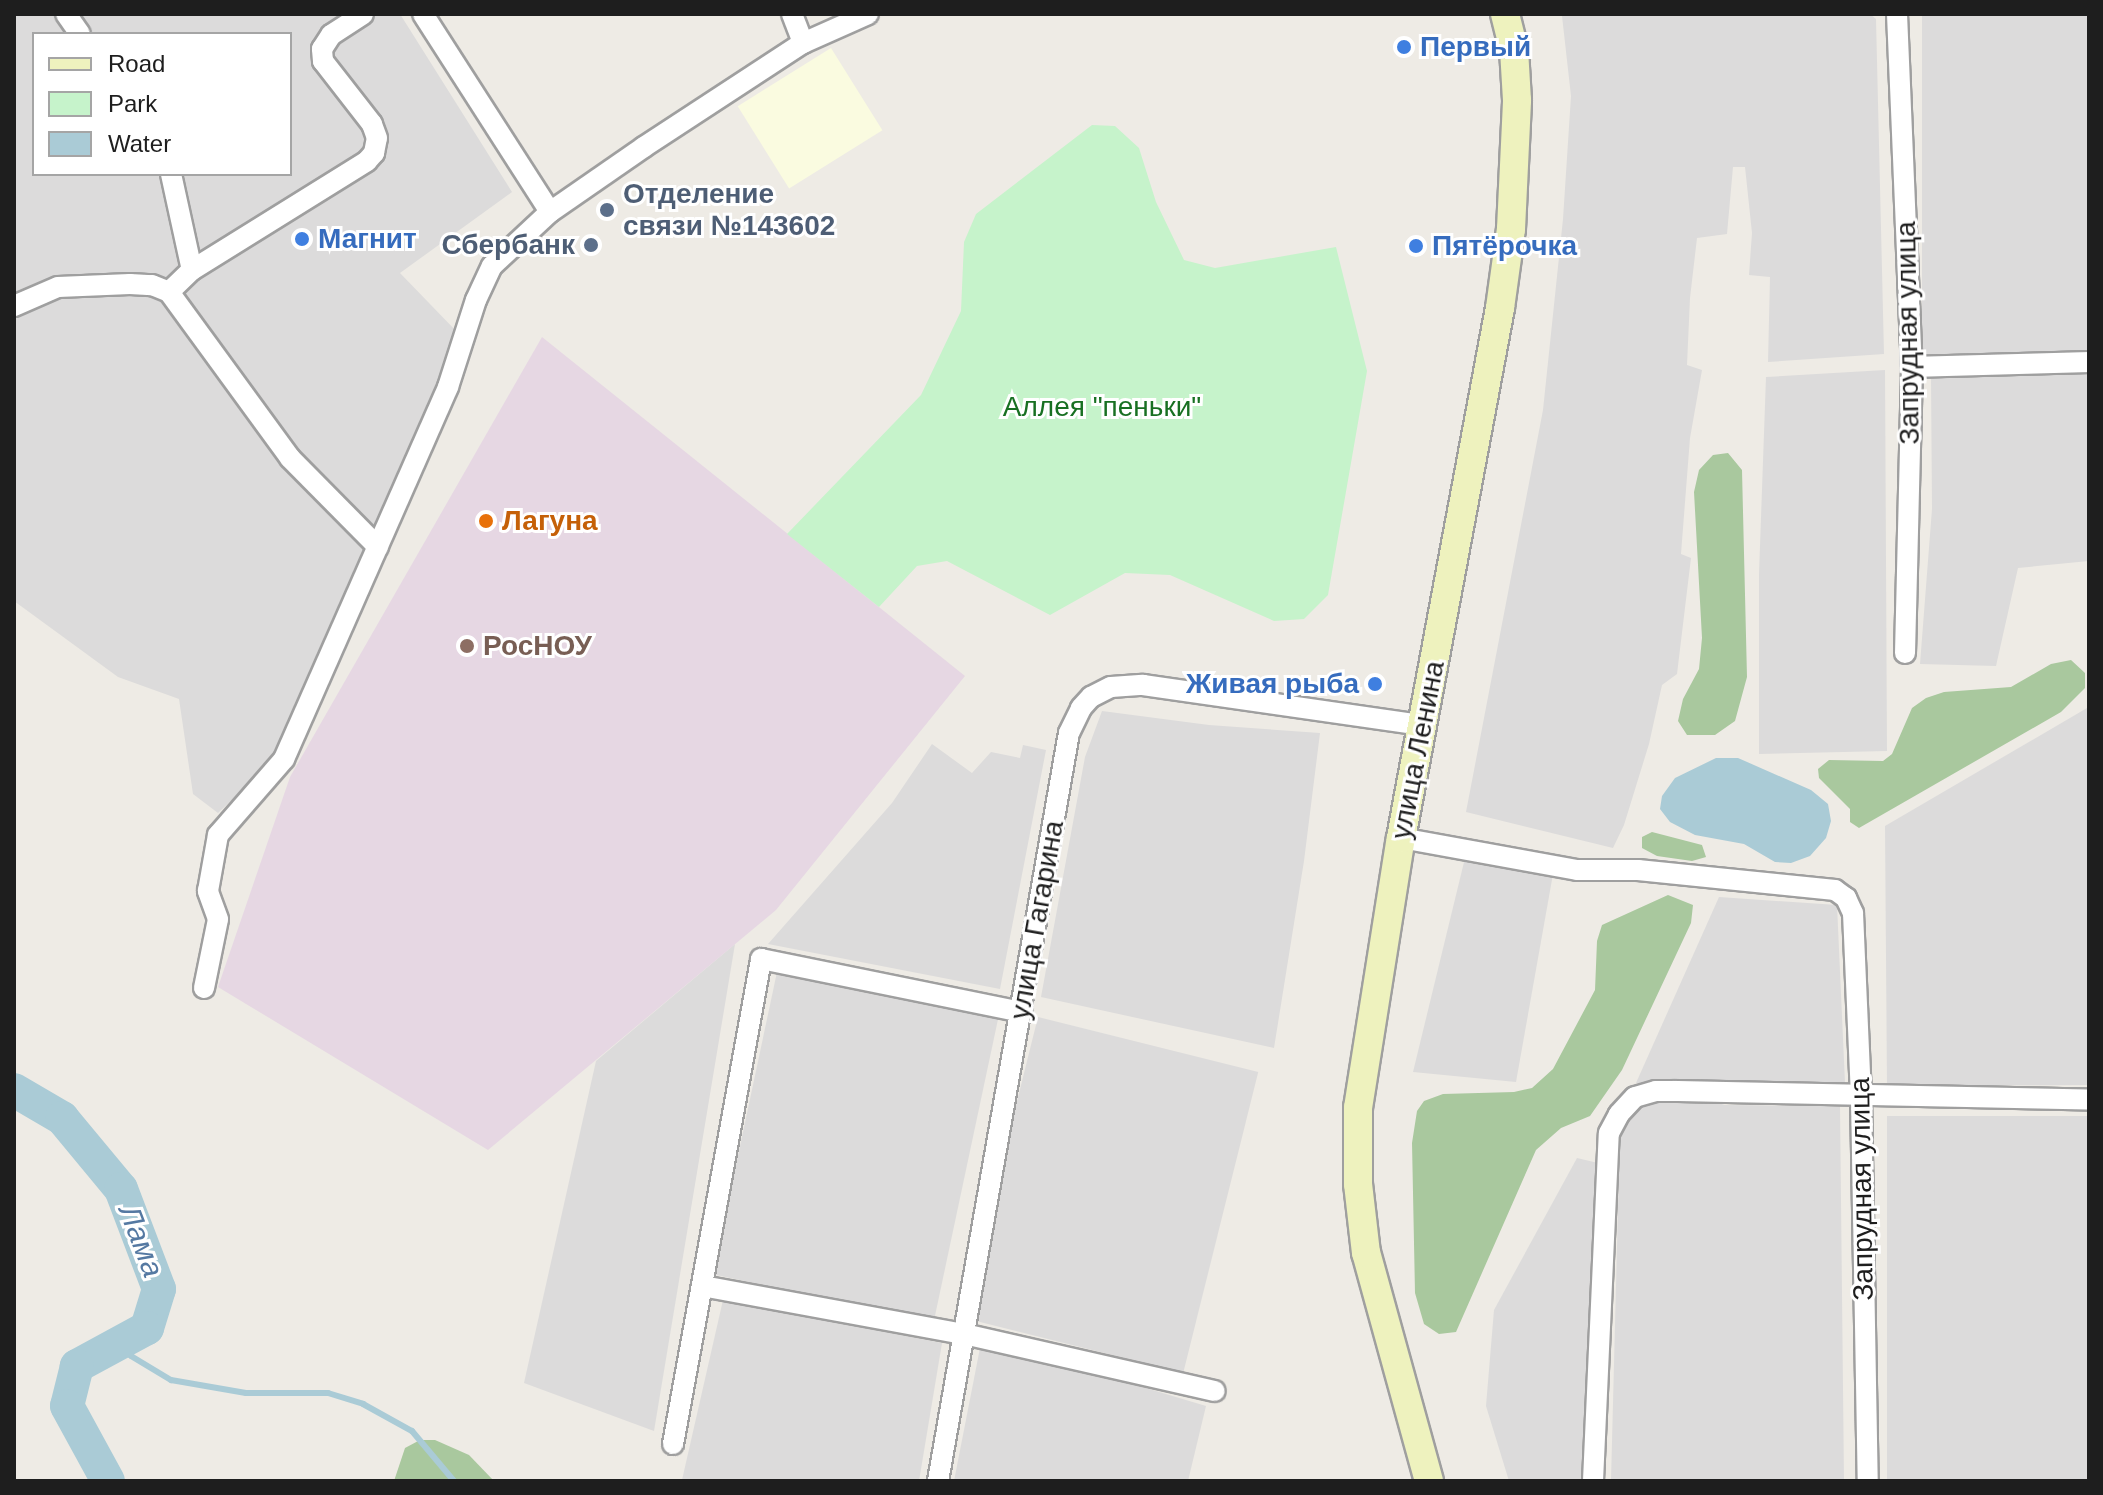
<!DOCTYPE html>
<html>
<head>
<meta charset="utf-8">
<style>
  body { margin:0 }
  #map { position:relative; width:2103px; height:1495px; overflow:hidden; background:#eeebe5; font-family:Arial,sans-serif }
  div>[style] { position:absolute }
  .residential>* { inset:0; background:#dcdbdb; transform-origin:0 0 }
  .industrial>* { inset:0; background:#e6d7e3 }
  .education>* { inset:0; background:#fafbe0; transform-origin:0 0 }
  .forest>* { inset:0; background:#a9c89e }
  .park>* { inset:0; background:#c6f3cb }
  .water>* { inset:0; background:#aacbd6 }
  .stream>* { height:6px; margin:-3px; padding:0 3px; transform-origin:3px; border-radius:3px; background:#aacbd6 }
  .river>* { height:34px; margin:-17px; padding:0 17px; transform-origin:17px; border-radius:17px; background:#aacbd6 }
  .roads { filter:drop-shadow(2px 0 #9f9f9f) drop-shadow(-2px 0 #9f9f9f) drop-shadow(0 2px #9f9f9f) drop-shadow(0 -2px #9f9f9f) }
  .street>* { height:20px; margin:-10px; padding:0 10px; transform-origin:10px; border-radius:10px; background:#fff }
  .secondary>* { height:28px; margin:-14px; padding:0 14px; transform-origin:14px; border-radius:14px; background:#eef2be }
  .dots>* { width:22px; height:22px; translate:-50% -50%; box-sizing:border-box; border:4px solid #fff; border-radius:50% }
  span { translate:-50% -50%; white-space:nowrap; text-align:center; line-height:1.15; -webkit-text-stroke:6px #fff; paint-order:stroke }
  .shop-label { font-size:28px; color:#366cbe; font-weight:700 }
  .left { translate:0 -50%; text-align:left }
  .right { translate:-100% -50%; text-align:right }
  .service-label { font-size:28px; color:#4e5e75; font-weight:700 }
  .street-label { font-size:28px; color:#1e1e1e }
  .park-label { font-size:28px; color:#187022 }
  .food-label { font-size:28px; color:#c56008; font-weight:700 }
  .education-label { font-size:28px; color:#785e54; font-weight:700 }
  .water-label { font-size:30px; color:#5579a2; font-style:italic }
  .frame { position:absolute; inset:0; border:16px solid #1e1e1e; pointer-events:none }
  .legend { position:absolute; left:32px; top:32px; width:260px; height:144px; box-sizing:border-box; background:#fff; border:2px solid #a5a5a5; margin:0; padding:10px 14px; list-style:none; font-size:24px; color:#1e1e1e }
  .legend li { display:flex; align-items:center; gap:16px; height:40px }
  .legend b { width:40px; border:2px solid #a5a5a5 }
</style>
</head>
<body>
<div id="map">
  <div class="residential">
    <div style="clip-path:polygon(evenodd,14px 14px,400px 14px,512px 192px,400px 273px,459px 334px,443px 379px,272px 762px,218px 813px,193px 794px,179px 699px,118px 677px,14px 601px,14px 14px,34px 34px,290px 34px,290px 174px,34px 174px,34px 34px)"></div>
    <div style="clip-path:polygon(1574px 14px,1870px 14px,1876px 19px,1884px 354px,1768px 362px,1770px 277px,1749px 275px,1752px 233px,1745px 167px,1733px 167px,1727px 234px,1697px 238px,1690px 298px,1687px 365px,1702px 370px,1690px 438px,1681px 554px,1691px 558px,1677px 674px,1662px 685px,1649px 744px,1624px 825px,1613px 848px,1466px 812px,1543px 410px,1563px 219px,1571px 96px,1562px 16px)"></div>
    <div style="left:1922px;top:14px;width:167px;height:340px"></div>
    <div style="clip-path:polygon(1885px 370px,1887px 751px,1759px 754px,1759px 574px,1766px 377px)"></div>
    <div style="clip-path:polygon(2089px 371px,2089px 561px,2018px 568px,1996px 666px,1920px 664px,1932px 509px,1931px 376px)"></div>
    <div style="clip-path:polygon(2087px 708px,2089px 1085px,1887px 1086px,1885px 826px)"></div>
    <div style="clip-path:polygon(1102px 711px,1209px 725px,1320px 733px,1304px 861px,1274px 1048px,1041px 997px,1085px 757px)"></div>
    <div style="clip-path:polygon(932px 744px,972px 773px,991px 752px,1020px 758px,1023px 745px,1046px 750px,1000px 989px,768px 944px,892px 803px)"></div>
    <div style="clip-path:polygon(1465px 858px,1553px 874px,1516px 1082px,1413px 1072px)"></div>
    <div style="clip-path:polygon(1719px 897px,1837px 905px,1845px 1083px,1636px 1083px)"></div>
    <div style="clip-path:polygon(735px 944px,654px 1431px,524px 1383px,596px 1061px)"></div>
    <div style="left:777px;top:972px;width:226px;height:309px;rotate:12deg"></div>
    <div style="left:1038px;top:1017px;width:227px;height:310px;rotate:14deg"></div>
    <div style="clip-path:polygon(1660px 1099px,1705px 1099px,1725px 1105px,1840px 1106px,1844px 1481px,1611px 1481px,1620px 1130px,1635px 1109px)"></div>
    <div style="left:1887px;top:1116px;width:202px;height:365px"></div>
    <div style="clip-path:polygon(1577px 1158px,1598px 1163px,1583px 1481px,1509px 1481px,1486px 1406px,1494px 1310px)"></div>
    <div style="clip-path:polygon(723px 1300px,942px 1343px,919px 1481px,682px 1480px)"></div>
    <div style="clip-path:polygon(980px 1348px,1099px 1374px,1206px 1406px,1188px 1481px,954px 1481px)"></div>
  </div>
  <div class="industrial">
    <div style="clip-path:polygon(542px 337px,965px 676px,776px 910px,488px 1150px,218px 987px,290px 777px)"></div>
  </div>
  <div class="education">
    <div style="left:831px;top:48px;width:97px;height:110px;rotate:58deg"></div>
  </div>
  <div class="forest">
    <div style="clip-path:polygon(1728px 453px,1742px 470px,1747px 677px,1735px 721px,1715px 735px,1687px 735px,1678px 721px,1683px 699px,1699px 669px,1702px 638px,1694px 492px,1699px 470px,1713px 455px)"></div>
    <div style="clip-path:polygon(2071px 660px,2085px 673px,2085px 688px,2061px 712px,1859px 828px,1850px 822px,1850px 809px,1819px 778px,1818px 769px,1829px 760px,1883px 761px,1892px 754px,1912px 708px,1926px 698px,1944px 692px,2011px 687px,2051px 664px)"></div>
    <div style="clip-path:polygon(1652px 832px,1702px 845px,1706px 857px,1692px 861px,1657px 856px,1642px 848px,1642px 837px)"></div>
    <div style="clip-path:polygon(1668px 895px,1693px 905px,1691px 923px,1622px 1070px,1590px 1116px,1561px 1128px,1536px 1150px,1456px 1332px,1439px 1334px,1424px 1324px,1415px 1293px,1412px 1143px,1417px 1111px,1424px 1101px,1443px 1094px,1514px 1092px,1532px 1088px,1553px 1069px,1595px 990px,1597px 941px,1602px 925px)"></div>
    <div style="clip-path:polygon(420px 1440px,435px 1440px,469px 1455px,494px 1481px,394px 1481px,405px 1448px)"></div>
  </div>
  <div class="park">
    <div style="clip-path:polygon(1092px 125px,1115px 126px,1139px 148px,1156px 202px,1184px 260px,1215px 268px,1336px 247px,1367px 371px,1328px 595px,1304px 619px,1274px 621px,1170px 575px,1125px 573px,1050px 615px,947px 561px,917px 566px,879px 607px,787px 534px,921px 395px,961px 311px,964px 242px,976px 214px)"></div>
  </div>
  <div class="water">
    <div style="clip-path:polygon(1716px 758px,1738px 758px,1811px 790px,1828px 804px,1831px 821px,1826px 838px,1810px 856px,1791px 863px,1775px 862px,1744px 844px,1695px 835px,1670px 822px,1660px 809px,1662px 796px,1675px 778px)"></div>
  </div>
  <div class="stream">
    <div style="left:121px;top:1342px;width:17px;rotate:54deg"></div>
    <div style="left:131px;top:1356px;width:47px;rotate:31deg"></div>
    <div style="left:171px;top:1380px;width:76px;rotate:9.8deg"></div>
    <div style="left:246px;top:1393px;width:82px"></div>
    <div style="left:328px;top:1393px;width:37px;rotate:17deg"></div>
    <div style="left:363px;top:1404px;width:56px;rotate:28.9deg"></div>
    <div style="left:412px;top:1431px;width:65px;rotate:50deg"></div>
  </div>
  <div class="river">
    <div style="left:14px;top:1090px;width:56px;rotate:30.3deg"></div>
    <div style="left:62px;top:1118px;width:92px;rotate:50.3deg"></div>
    <div style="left:121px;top:1189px;width:107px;rotate:69.2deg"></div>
    <div style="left:159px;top:1289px;width:41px;rotate:107.1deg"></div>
    <div style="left:147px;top:1328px;width:80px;rotate:151.5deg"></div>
    <div style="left:77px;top:1366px;width:41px;rotate:104deg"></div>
    <div style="left:67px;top:1406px;width:85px;rotate:61.3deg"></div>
  </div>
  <div class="roads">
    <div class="street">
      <div style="left:66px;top:14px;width:24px;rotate:55deg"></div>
      <div style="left:423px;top:14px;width:235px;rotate:57.3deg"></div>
      <div style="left:792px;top:14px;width:31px;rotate:69deg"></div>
      <div style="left:1897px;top:14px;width:353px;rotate:87.6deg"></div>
      <div style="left:1912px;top:367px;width:286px;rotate:91.4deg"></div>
      <div style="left:171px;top:174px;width:98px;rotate:77.7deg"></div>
      <div style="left:169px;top:292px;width:32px;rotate:-44deg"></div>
      <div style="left:192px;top:270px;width:206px;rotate:-31.9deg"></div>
      <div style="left:367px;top:161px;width:11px;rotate:-49deg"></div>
      <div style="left:374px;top:153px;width:15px;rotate:-79deg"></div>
      <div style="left:377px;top:138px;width:15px;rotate:-110deg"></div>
      <div style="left:372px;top:124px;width:80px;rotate:-127.9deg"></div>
      <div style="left:323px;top:61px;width:12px;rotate:-95deg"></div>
      <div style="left:322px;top:49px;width:17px;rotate:-57deg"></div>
      <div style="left:331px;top:35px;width:38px;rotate:-33deg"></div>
      <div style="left:14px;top:306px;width:48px;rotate:-23.4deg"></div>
      <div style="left:58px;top:287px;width:72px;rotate:-2.4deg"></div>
      <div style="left:130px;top:284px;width:22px;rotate:3deg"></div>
      <div style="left:152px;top:285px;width:18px;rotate:22deg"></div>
      <div style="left:169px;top:292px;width:205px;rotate:53.9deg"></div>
      <div style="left:290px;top:458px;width:125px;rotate:45.3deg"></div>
      <div style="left:1912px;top:367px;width:177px;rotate:-1.6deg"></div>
      <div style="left:1401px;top:838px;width:179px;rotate:10.3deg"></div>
      <div style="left:1577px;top:870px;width:61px"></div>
      <div style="left:1638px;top:870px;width:198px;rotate:5.8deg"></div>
      <div style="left:1835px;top:890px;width:14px;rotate:36deg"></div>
      <div style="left:1846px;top:898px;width:17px;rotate:65deg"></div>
      <div style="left:1853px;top:913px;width:183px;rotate:87.5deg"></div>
      <div style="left:1861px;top:1096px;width:385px;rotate:89deg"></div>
      <div style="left:204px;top:988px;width:70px;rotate:-78.5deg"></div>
      <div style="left:218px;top:919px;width:30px;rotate:-110deg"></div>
      <div style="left:208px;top:891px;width:57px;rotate:-79.9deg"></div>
      <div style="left:218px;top:835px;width:101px;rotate:-49deg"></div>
      <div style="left:284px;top:759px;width:407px;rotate:-66.2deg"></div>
      <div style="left:448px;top:387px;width:91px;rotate:-72.2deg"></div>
      <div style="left:476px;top:300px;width:38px;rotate:-65deg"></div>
      <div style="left:492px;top:266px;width:79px;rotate:-43deg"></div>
      <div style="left:550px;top:212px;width:114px;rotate:-34.7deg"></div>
      <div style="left:644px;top:147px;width:190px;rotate:-33.2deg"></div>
      <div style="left:803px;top:43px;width:71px;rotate:-24deg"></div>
      <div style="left:702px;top:1286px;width:266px;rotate:10.4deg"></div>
      <div style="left:964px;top:1334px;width:257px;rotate:12.8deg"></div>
      <div style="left:673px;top:1444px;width:493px;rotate:-79.7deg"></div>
      <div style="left:761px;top:959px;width:266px;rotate:11.5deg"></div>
      <div style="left:938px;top:1481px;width:759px;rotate:-80.07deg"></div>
      <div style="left:1069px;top:733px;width:28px;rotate:-64deg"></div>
      <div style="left:1081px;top:708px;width:15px;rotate:-48deg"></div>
      <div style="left:1091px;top:697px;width:22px;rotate:-27deg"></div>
      <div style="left:1111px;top:687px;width:32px;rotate:-4deg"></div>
      <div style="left:1143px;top:685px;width:282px;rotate:8.2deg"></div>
      <div style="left:1593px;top:1481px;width:348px;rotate:-87.4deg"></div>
      <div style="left:1609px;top:1133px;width:21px;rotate:-62deg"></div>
      <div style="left:1619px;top:1114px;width:23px;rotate:-47deg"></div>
      <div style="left:1635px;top:1097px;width:22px;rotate:-16deg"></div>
      <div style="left:1656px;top:1091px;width:20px"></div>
      <div style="left:1676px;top:1091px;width:413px;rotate:1.2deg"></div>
    </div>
    <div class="secondary">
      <div style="left:1429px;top:1481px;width:237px;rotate:-105.4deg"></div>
      <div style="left:1366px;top:1253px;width:69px;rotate:-96.6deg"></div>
      <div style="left:1358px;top:1184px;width:76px;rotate:-90deg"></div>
      <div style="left:1358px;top:1108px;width:273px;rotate:-81deg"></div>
      <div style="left:1401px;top:838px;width:539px;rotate:-79.42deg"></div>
      <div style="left:1500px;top:308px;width:80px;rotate:-82.1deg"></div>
      <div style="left:1511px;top:229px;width:129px;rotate:-87.3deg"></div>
      <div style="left:1517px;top:100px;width:50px;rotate:-93.4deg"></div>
      <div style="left:1514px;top:50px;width:37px;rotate:-104deg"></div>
    </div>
  </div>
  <div class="dots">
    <div style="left:1404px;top:47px;background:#3f7fe0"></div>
    <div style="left:607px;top:210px;background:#5c6f8a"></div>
    <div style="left:302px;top:239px;background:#3f7fe0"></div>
    <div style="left:591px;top:245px;background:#5c6f8a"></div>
    <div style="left:1416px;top:246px;background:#3f7fe0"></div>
    <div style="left:486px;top:521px;background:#e8710a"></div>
    <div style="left:467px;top:646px;background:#8d6e63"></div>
    <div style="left:1375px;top:684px;background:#3f7fe0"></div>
  </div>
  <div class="shop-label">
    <span class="left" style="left:1420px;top:47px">Первый</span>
    <span class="left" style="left:318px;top:239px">Магнит</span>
    <span class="left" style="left:1432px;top:246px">Пятёрочка</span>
    <span class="right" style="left:1359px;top:684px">Живая рыба</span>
  </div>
  <div class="service-label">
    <span class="left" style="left:623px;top:210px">Отделение<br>связи №143602</span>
    <span class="right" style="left:575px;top:245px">Сбербанк</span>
  </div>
  <div class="street-label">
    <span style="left:1908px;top:333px;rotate:-91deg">Запрудная улица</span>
    <span style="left:1418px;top:750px;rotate:-79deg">улица Ленина</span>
    <span style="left:1037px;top:920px;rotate:-80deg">улица Гагарина</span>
    <span style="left:1862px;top:1189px;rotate:-91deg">Запрудная улица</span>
  </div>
  <div class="park-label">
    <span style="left:1102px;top:407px">Аллея "пеньки"</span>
  </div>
  <div class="food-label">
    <span class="left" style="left:502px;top:521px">Лагуна</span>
  </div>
  <div class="education-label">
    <span class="left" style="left:483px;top:646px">РосНОУ</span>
  </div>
  <div class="water-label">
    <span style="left:141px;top:1241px;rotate:69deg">Лама</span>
  </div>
  <div class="frame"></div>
  <ul class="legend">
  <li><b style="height:10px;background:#eef2be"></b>Road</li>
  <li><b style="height:22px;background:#c6f3cb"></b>Park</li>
  <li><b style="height:22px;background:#aacbd6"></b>Water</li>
  </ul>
</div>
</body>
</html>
